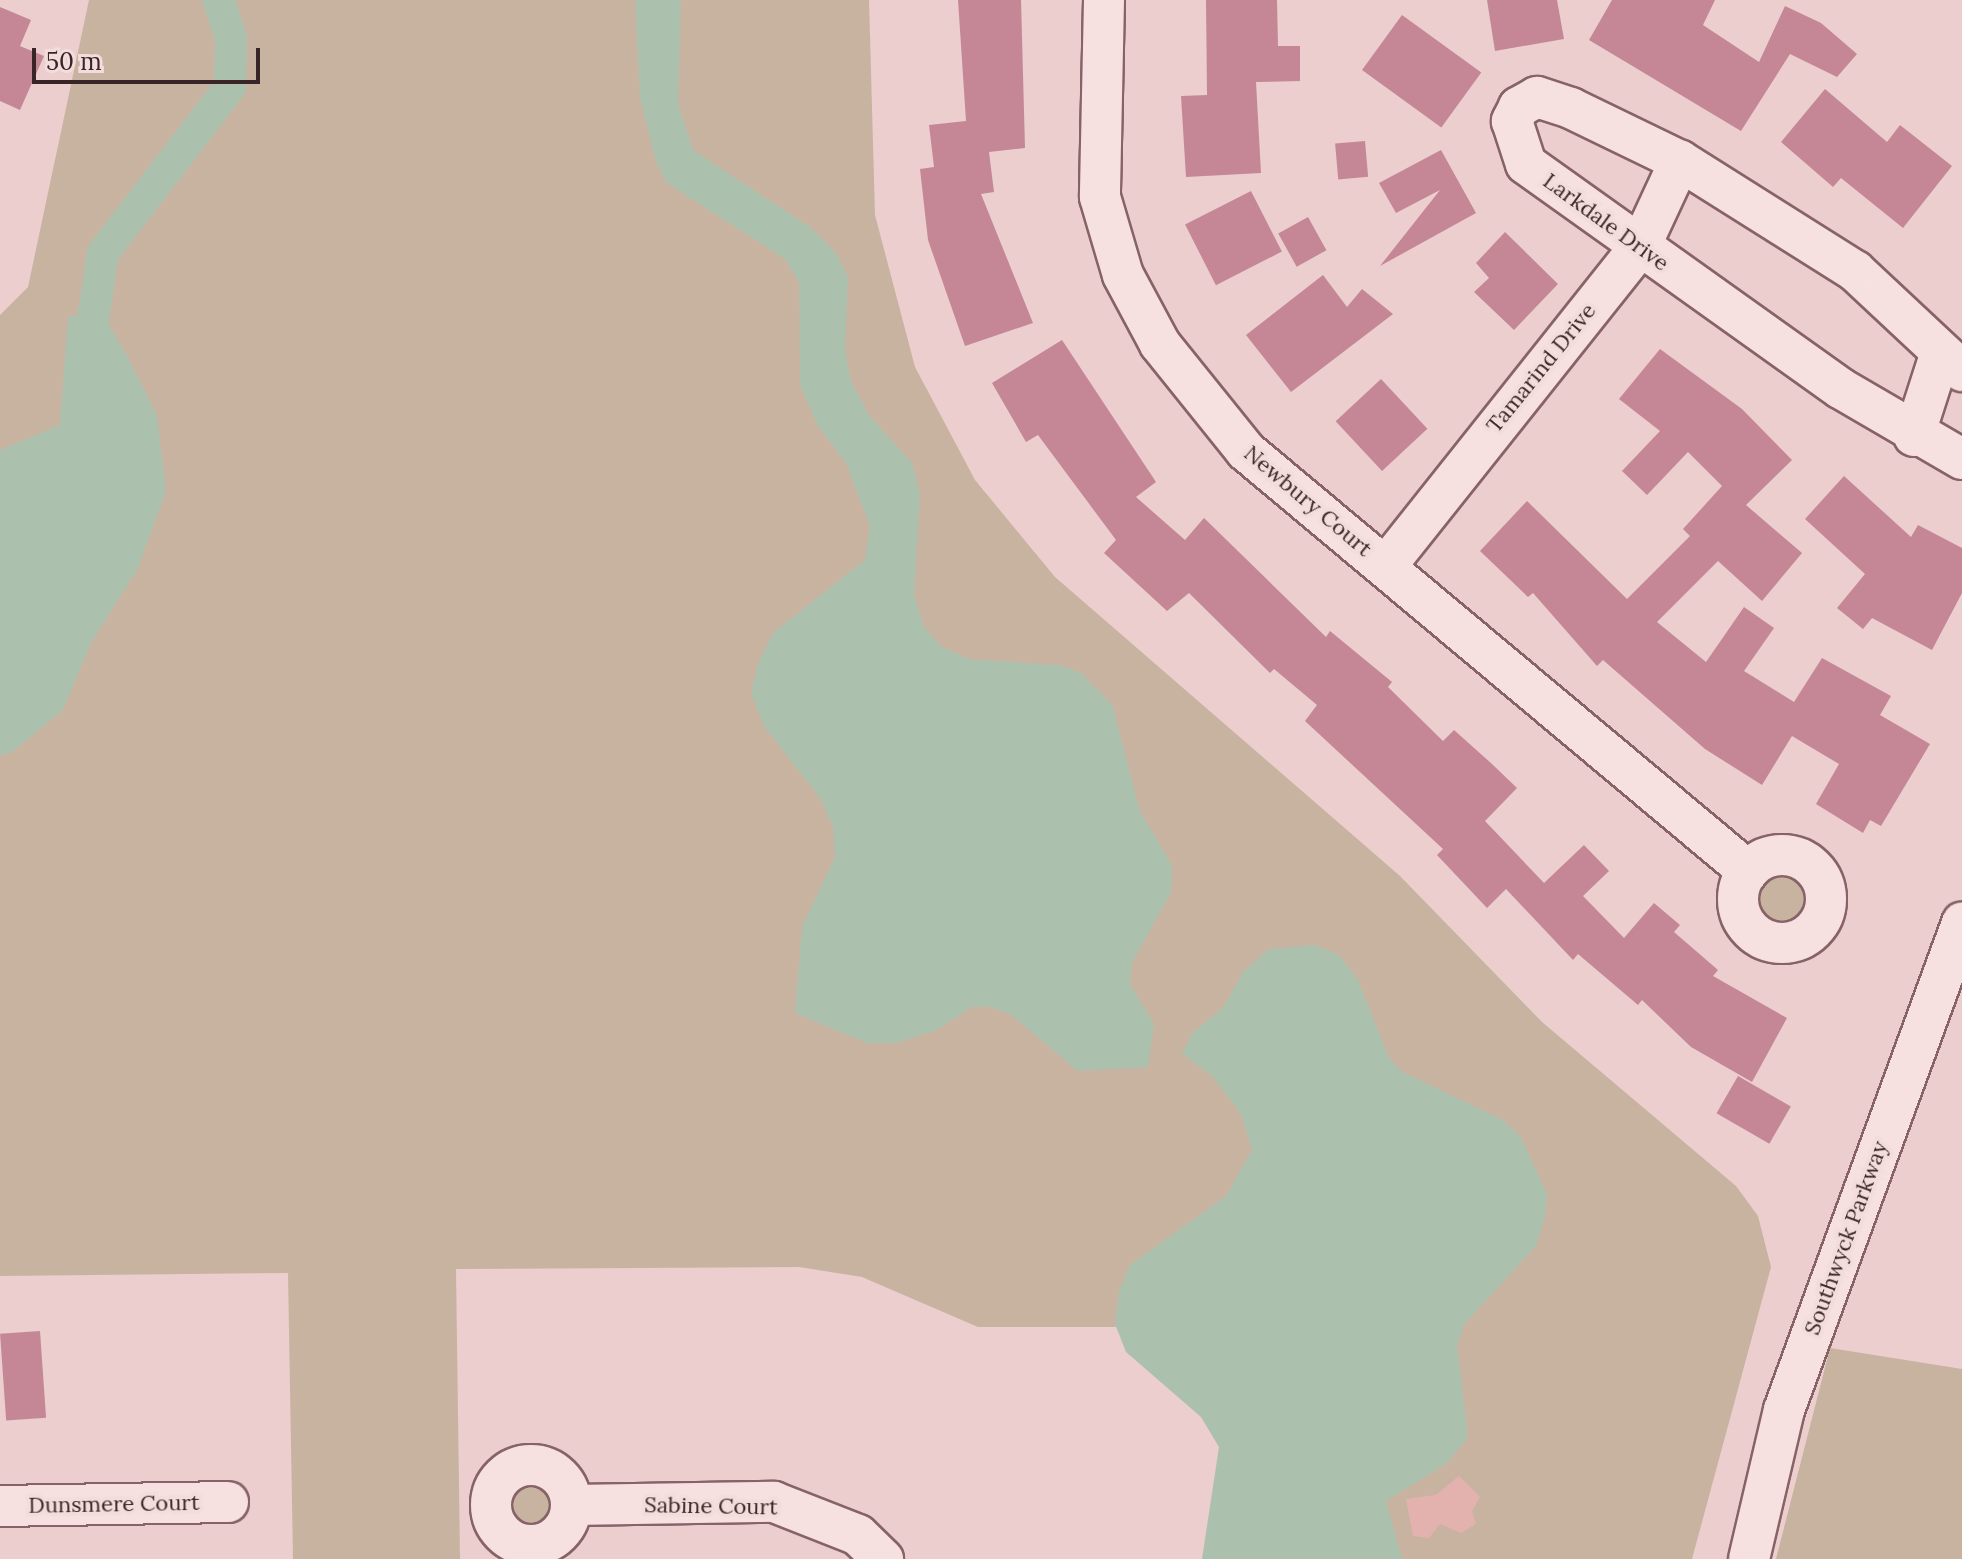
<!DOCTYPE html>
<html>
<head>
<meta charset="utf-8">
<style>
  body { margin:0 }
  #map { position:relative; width:1962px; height:1559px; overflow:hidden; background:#ebcecd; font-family:Lora,serif }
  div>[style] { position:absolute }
  .green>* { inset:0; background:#c8b3a1 }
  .round { border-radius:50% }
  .sand>* { inset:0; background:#e3b2ae }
  .water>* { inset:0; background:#acc1ad }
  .canal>* { height:32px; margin:-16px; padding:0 16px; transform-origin:16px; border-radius:16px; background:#acc1ad }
  .building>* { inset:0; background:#c58796; transform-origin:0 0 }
  .roads { filter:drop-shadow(2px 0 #876267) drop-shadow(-2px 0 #876267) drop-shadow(0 2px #876267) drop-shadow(0 -2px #876267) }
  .minor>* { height:40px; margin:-20px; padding:0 20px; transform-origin:20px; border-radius:20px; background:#f6e1e0 }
  .minor>.ring { margin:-20px; padding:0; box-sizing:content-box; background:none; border:40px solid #f6e1e0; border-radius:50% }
  span { translate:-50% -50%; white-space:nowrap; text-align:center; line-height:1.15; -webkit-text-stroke:8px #f3dddc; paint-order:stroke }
  .street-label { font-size:22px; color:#392427 }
  .scale { position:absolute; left:32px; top:48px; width:228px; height:36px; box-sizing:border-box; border:4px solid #392427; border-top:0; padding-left:10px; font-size:24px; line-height:28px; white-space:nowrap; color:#392427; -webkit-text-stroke:6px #f3dddc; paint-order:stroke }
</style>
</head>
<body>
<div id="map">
  <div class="green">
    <div style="clip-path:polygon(89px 0,869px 0,875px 215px,915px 367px,975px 480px,1055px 577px,1400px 876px,1542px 1022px,1736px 1186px,1758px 1216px,1771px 1267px,1692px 1559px,1330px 1559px,1258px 1327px,978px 1327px,862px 1277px,799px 1267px,456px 1269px,460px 1559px,293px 1559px,288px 1273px,0 1276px,0 315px,28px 287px)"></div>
    <div class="round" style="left:1748px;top:863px;width:76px;height:76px"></div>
    <div style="clip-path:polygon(1830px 1348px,1962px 1369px,1962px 1559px,1776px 1559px)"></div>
    <div class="round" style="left:495px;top:1465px;width:76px;height:76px"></div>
  </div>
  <div class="sand">
    <div style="clip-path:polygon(1459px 1476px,1480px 1497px,1472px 1511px,1476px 1524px,1461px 1533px,1440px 1524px,1429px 1538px,1413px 1536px,1406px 1499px,1436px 1495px)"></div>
  </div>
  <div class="water">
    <div style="clip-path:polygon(635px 0,681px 0,678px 104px,693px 150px,810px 227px,836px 253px,848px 277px,845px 349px,851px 381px,868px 414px,912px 463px,920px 493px,914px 594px,924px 627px,942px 647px,969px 659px,1058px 665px,1080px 672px,1112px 704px,1140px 811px,1172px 865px,1171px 892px,1132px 963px,1130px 984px,1154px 1024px,1148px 1067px,1078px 1071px,1010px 1014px,991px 1007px,972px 1007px,935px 1031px,896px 1043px,867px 1043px,795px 1013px,802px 927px,835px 857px,833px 826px,820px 798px,764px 726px,751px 693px,758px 663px,774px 632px,865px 560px,870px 526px,846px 463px,818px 426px,800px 385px,799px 282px,785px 259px,667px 183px,656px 162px,640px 97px)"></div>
    <div style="clip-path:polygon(68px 316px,105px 317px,127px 356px,157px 415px,166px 491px,138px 568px,91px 643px,63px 710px,11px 753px,0 755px,0 450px,60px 425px)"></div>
    <div style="clip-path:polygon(1315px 945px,1339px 955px,1358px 980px,1389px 1058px,1401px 1071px,1503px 1120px,1521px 1137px,1547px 1194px,1545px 1217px,1536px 1246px,1465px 1323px,1457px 1345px,1468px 1437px,1447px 1463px,1386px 1501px,1402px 1559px,1202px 1559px,1219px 1447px,1201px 1417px,1126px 1352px,1115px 1324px,1119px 1291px,1130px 1265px,1226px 1196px,1252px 1150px,1241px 1114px,1212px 1076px,1182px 1054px,1193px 1032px,1223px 1008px,1243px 972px,1269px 949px)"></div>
  </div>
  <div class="canal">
    <div style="left:87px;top:359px;width:107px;rotate:-81.4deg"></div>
    <div style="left:103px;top:253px;width:209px;rotate:-52.6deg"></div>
    <div style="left:230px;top:87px;width:49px;rotate:-88.8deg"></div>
    <div style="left:231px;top:38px;width:40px;rotate:-108deg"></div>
  </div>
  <div class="building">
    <div style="clip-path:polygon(958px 0,1021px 0,1025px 148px,989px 152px,994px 192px,981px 194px,1033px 323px,965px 346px,928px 240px,920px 169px,934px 167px,929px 125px,966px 121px)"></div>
    <div style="clip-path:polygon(1206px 0,1277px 0,1278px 46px,1300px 46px,1300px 81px,1256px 82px,1261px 173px,1186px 177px,1181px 96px,1207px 95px)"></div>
    <div style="clip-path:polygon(1487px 0,1557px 0,1564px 39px,1495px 51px)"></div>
    <div style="clip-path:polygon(1612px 0,1715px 0,1703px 25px,1759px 62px,1785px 6px,1821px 23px,1857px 54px,1837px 77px,1790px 54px,1741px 131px,1589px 40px)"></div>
    <div style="clip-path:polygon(0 7px,31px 20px,20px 46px,44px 56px,20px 110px,0 101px)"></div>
    <div style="left:1402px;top:15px;width:98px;height:68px;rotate:36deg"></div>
    <div style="clip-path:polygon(1825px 89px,1887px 142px,1900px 125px,1952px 166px,1903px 228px,1841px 178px,1833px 187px,1781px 142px)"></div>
    <div style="left:1365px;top:141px;width:36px;height:30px;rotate:85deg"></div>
    <div style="clip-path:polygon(1441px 150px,1476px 213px,1380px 266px,1440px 190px,1396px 213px,1379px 183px)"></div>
    <div style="left:1251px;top:191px;width:68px;height:74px;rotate:63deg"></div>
    <div style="left:1308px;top:217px;width:38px;height:34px;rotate:61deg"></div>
    <div style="clip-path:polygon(1505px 232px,1558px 284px,1514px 330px,1474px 292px,1489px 278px,1476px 263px)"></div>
    <div style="clip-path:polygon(1323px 275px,1347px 307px,1362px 289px,1393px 314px,1291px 392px,1246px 335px)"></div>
    <div style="clip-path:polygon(1062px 340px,1156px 482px,1136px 497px,1185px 540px,1204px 518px,1326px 637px,1330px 631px,1392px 682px,1388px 687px,1443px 741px,1454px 730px,1492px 764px,1517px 788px,1485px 821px,1544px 883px,1584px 845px,1609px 871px,1583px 896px,1624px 938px,1654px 903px,1680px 925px,1674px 932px,1718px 970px,1713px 976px,1787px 1018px,1752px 1082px,1691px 1047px,1642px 1000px,1638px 1005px,1578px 954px,1573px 960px,1506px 889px,1487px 908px,1437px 855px,1443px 849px,1305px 721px,1317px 705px,1274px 669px,1270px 673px,1189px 593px,1167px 611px,1104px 553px,1116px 540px,1038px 435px,1026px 442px,992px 383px)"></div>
    <div style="clip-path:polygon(1660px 349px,1742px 409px,1792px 460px,1746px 505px,1802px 553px,1762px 601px,1718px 561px,1657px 622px,1706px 662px,1744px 607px,1774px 628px,1744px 671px,1794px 702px,1822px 658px,1891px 696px,1880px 715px,1930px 744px,1881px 826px,1870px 820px,1863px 833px,1816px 804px,1839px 764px,1792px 736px,1762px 785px,1705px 749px,1603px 660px,1597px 666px,1533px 593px,1528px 597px,1480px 551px,1527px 501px,1627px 599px,1690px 536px,1683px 529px,1722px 486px,1688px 452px,1647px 495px,1622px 471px,1660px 431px,1619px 399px)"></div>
    <div style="left:1381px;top:379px;width:68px;height:62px;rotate:47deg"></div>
    <div style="clip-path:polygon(1844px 476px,1911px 537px,1918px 525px,1962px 548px,1962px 593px,1932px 650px,1872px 618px,1863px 629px,1837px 608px,1865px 574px,1805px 519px)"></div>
    <div style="left:1738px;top:1076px;width:61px;height:43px;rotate:30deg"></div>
    <div style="left:40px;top:1331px;width:87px;height:40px;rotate:86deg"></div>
  </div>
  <div class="roads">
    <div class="minor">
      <div style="left:1104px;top:0;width:197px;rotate:91.2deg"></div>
      <div style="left:1100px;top:197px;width:81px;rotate:73.6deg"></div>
      <div style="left:1123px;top:275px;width:78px;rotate:61.8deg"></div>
      <div style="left:1160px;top:344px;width:137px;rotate:51.2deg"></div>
      <div style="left:1246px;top:451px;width:655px;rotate:39.92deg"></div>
      <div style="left:1962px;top:371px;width:146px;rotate:-136.9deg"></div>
      <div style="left:1855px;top:271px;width:207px;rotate:-147.8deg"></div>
      <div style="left:1680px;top:161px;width:121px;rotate:-154.1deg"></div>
      <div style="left:1571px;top:108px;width:36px;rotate:-162deg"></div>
      <div style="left:1537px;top:97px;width:21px;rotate:151deg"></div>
      <div style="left:1519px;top:107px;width:16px;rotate:117deg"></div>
      <div style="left:1512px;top:121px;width:45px;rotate:72deg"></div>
      <div style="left:1526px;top:164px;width:386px;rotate:35.5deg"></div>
      <div style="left:1840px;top:388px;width:141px;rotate:30.2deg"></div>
      <div style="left:1914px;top:436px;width:85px;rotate:-72.2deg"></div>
      <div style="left:1386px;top:566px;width:408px;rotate:-51.5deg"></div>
      <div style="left:1640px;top:247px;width:95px;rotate:-65.1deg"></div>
      <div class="ring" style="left:1738px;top:855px;width:48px;height:48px"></div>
      <div class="ring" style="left:491px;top:1465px;width:40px;height:40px"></div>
      <div style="left:572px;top:1505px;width:202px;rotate:-0.9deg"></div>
      <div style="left:774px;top:1502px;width:90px;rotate:21.4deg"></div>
      <div style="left:858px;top:1535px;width:35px;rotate:44deg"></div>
      <div style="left:0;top:1506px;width:228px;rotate:-1deg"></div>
      <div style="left:1749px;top:1559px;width:153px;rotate:-76.8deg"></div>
      <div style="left:1784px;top:1410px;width:519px;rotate:-69.92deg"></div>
    </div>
  </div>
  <div class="street-label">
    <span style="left:1606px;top:222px;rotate:36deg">Larkdale Drive</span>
    <span style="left:1541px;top:368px;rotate:-51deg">Tamarind Drive</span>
    <span style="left:1308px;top:501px;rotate:40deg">Newbury Court</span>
    <span style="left:1846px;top:1238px;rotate:-70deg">Southwyck Parkway</span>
    <span style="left:114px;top:1504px;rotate:-1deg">Dunsmere Court</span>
    <span style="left:711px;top:1506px;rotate:1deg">Sabine Court</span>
  </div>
  <div class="scale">50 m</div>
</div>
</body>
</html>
